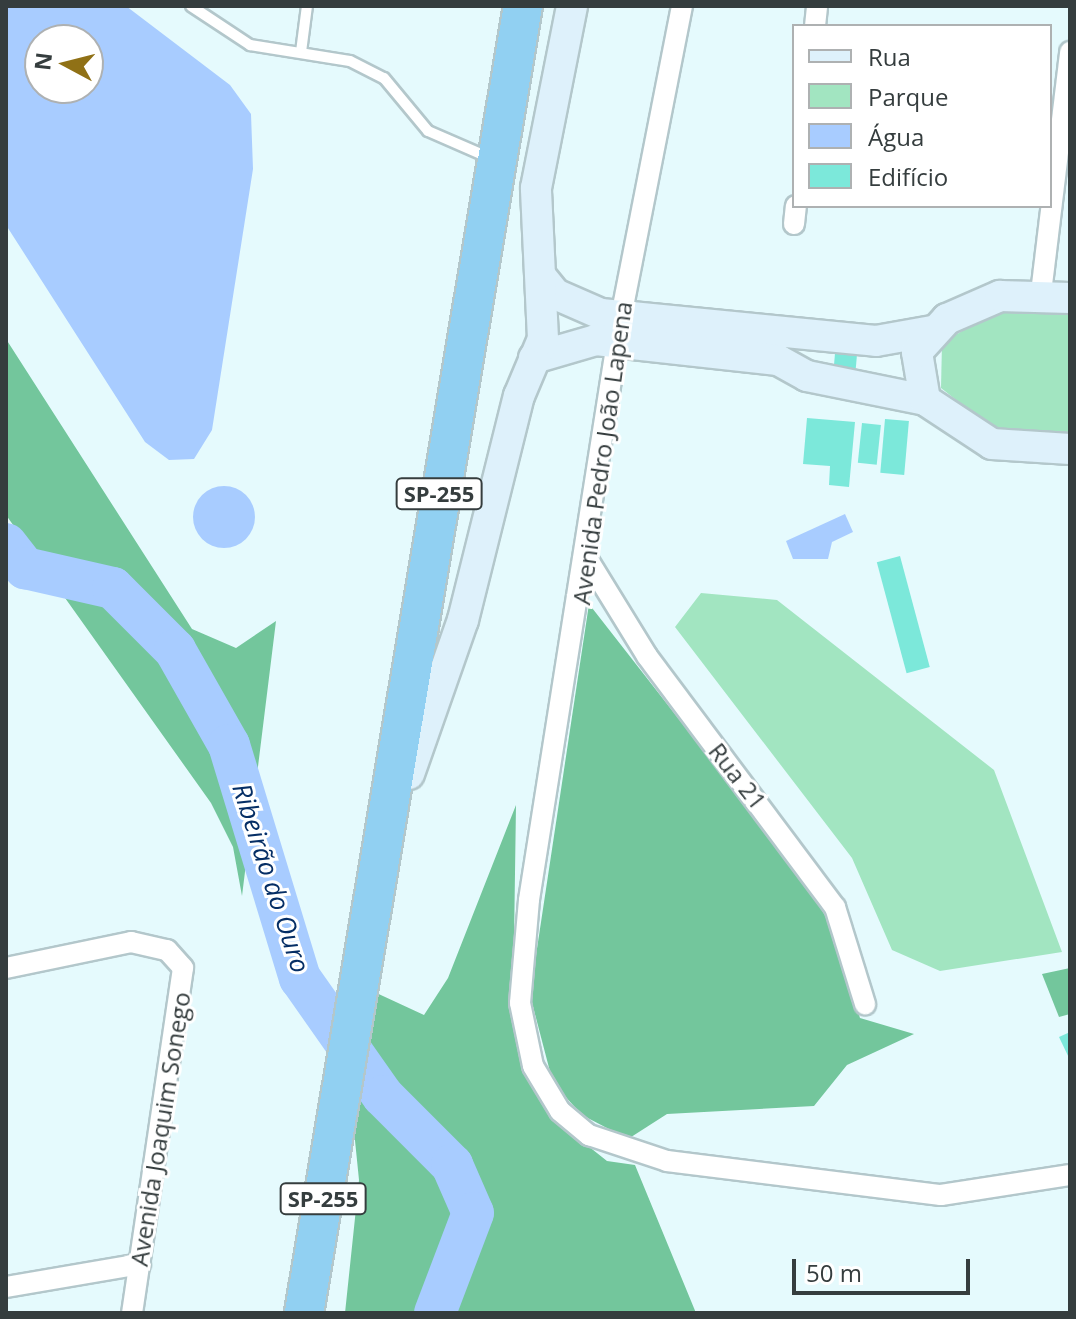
<!DOCTYPE html>
<html>
<head>
<meta charset="utf-8">
<style>
  body { margin:0 }
  #map { position:relative; width:1076px; height:1319px; overflow:hidden; background:#e5fafd; font-family:"Open Sans",sans-serif }
  div>[style] { position:absolute }
  .green>* { inset:0; background:#a2e5c1 }
  .forest>* { inset:0; background:#73c69c }
  .water>* { inset:0; background:#a8ccff }
  .round { border-radius:50% }
  .river>* { height:42px; margin:-21px; padding:0 21px; transform-origin:21px; border-radius:21px; background:#a8ccff }
  .building>* { inset:0; background:#7ce8da; transform-origin:0 0 }
  .roads { filter:drop-shadow(2px 0 #b3c7cb) drop-shadow(-2px 0 #b3c7cb) drop-shadow(0 2px #b3c7cb) drop-shadow(0 -2px #b3c7cb) }
  .lane>* { height:10px; margin:-5px; padding:0 5px; transform-origin:5px; border-radius:5px; background:#fff }
  .street>* { height:20px; margin:-10px; padding:0 10px; transform-origin:10px; border-radius:10px; background:#fff }
  .secondary>* { height:30px; margin:-15px; padding:0 15px; transform-origin:15px; border-radius:15px; background:#def1fb }
  .highway>* { height:38px; margin:-19px; padding:0 19px; transform-origin:19px; border-radius:19px; background:#91d0f2 }
  span { translate:-50% -50%; white-space:nowrap; text-align:center; line-height:1.15; -webkit-text-stroke:6px #fff; paint-order:stroke }
  .shield-label span { padding:2px 6px; background:#fff; border:2px solid; border-radius:6px; -webkit-text-stroke-width:0 }
  .shield-label { font-size:22px; color:#353d3e; font-weight:700 }
  .street-label { font-size:24px; color:#353d3e }
  .water-label { font-size:26px; color:#052e65; font-style:italic }
  .frame { position:absolute; inset:0; border:8px solid #353d3e; pointer-events:none }
  .legend { position:absolute; left:792px; top:24px; width:260px; height:184px; box-sizing:border-box; background:#fff; border:2px solid #aeb1b2; margin:0; padding:10px 14px; list-style:none; font-size:24px; color:#353d3e }
  .legend li { display:flex; align-items:center; gap:16px; height:40px }
  .legend b { width:40px; border:2px solid #aeb1b2 }
  .north { position:absolute; left:24px; top:24px; width:80px; height:80px; box-sizing:border-box; background:#fff; border:2px solid #aeb1b2; border-radius:50%; rotate:277deg; font-size:22px; font-weight:700; line-height:32px; text-align:center; color:#353d3e }
  .north::after { content:''; display:block; margin:auto; width:28px; height:36px; background:#907116; clip-path:polygon(50% 0,100% 100%,50% 72%,0 100%) }
  .scale { position:absolute; left:792px; top:1259px; width:178px; height:36px; box-sizing:border-box; border:4px solid #353d3e; border-top:0; padding-left:10px; font-size:24px; line-height:28px; white-space:nowrap; color:#353d3e; -webkit-text-stroke:6px #fff; paint-order:stroke }
</style>
</head>
<body>
<div id="map">
  <div class="green">
    <div style="clip-path:polygon(1006px 305px,1070px 306px,1070px 438px,994px 430px,941px 388px,942px 343px)"></div>
    <div style="clip-path:polygon(701px 593px,777px 600px,994px 770px,1062px 952px,940px 971px,892px 950px,852px 858px,675px 627px)"></div>
  </div>
  <div class="forest">
    <div style="clip-path:polygon(6px 339px,192px 629px,236px 648px,276px 621px,242px 896px,233px 847px,211px 803px,6px 515px)"></div>
    <div style="clip-path:polygon(589px 604px,810px 887px,832px 929px,860px 1018px,914px 1034px,847px 1065px,814px 1106px,667px 1114px,628px 1139px,582px 1115px,553px 1083px,530px 995px)"></div>
    <div style="clip-path:polygon(516px 805px,513px 1009px,563px 1126px,607px 1161px,635px 1165px,696px 1313px,345px 1313px,359px 1180px,351px 1101px,370px 990px,424px 1015px,448px 978px)"></div>
    <div style="clip-path:polygon(1070px 968px,1070px 1014px,1059px 1017px,1042px 974px)"></div>
  </div>
  <div class="water">
    <div style="clip-path:polygon(evenodd,6px 6px,126px 6px,230px 85px,251px 114px,253px 169px,212px 430px,194px 459px,169px 460px,145px 442px,6px 225px,6px 6px,40px 40px,88px 40px,88px 88px,40px 88px,40px 40px)"></div>
    <div class="round" style="left:193px;top:486px;width:62px;height:62px"></div>
    <div style="clip-path:polygon(845px 514px,853px 532px,832px 542px,828px 559px,793px 559px,786px 541px)"></div>
  </div>
  <div class="river">
    <div style="left:6px;top:544px;width:31px;rotate:52deg"></div>
    <div style="left:25px;top:568px;width:90px;rotate:12.8deg"></div>
    <div style="left:113px;top:588px;width:88px;rotate:45deg"></div>
    <div style="left:175px;top:650px;width:109px;rotate:60.4deg"></div>
    <div style="left:229px;top:745px;width:244px;rotate:73.1deg"></div>
    <div style="left:300px;top:978px;width:144px;rotate:54.9deg"></div>
    <div style="left:383px;top:1096px;width:98px;rotate:45deg"></div>
    <div style="left:452px;top:1165px;width:52px;rotate:66.4deg"></div>
    <div style="left:473px;top:1213px;width:107px;rotate:110.8deg"></div>
  </div>
  <div class="building">
    <div style="left:836px;top:342px;width:22px;height:55px;rotate:5deg"></div>
    <div style="clip-path:polygon(807px 418px,855px 422px,849px 487px,829px 485px,830px 466px,803px 464px)"></div>
    <div style="left:885px;top:419px;width:24px;height:54px;rotate:5deg"></div>
    <div style="left:862px;top:423px;width:19px;height:40px;rotate:6deg"></div>
    <div style="left:900px;top:556px;width:115px;height:24px;rotate:75deg"></div>
    <div style="clip-path:polygon(1070px 1032px,1070px 1060px,1059px 1037px)"></div>
  </div>
  <div class="roads">
    <div class="lane">
      <div style="left:191px;top:6px;width:71px;rotate:33.5deg"></div>
      <div style="left:250px;top:45px;width:101px;rotate:9.1deg"></div>
      <div style="left:350px;top:61px;width:38px;rotate:27deg"></div>
      <div style="left:384px;top:78px;width:69px;rotate:50.3deg"></div>
      <div style="left:428px;top:131px;width:68px;rotate:23.5deg"></div>
      <div style="left:301px;top:52px;width:46px;rotate:-82.6deg"></div>
    </div>
    <div class="street">
      <div style="left:682px;top:6px;width:317px;rotate:101.1deg"></div>
      <div style="left:621px;top:317px;width:590px;rotate:98.97deg"></div>
      <div style="left:529px;top:900px;width:103px;rotate:95deg"></div>
      <div style="left:520px;top:1003px;width:64px;rotate:78.3deg"></div>
      <div style="left:533px;top:1066px;width:52px;rotate:59deg"></div>
      <div style="left:560px;top:1111px;width:38px;rotate:40deg"></div>
      <div style="left:589px;top:1135px;width:82px;rotate:18.4deg"></div>
      <div style="left:667px;top:1161px;width:276px;rotate:7.1deg"></div>
      <div style="left:941px;top:1195px;width:131px;rotate:-8.8deg"></div>
      <div style="left:815px;top:26px;width:20px;rotate:-84deg"></div>
      <div style="left:794px;top:224px;width:18px;rotate:-84deg"></div>
      <div style="left:1041px;top:293px;width:243px;rotate:-83.1deg"></div>
      <div style="left:588px;top:560px;width:113px;rotate:58.4deg"></div>
      <div style="left:647px;top:656px;width:314px;rotate:53.2deg"></div>
      <div style="left:835px;top:907px;width:102px;rotate:72.8deg"></div>
      <div style="left:6px;top:968px;width:128px;rotate:-11.7deg"></div>
      <div style="left:131px;top:942px;width:37px;rotate:13deg"></div>
      <div style="left:167px;top:950px;width:24px;rotate:48deg"></div>
      <div style="left:183px;top:968px;width:349px;rotate:98.4deg"></div>
      <div style="left:6px;top:1287px;width:136px;rotate:-9.7deg"></div>
    </div>
    <div class="secondary">
      <div style="left:543px;top:279px;width:19px;rotate:51deg"></div>
      <div style="left:555px;top:294px;width:50px;rotate:23.5deg"></div>
      <div style="left:601px;top:314px;width:276px;rotate:5.6deg"></div>
      <div style="left:876px;top:341px;width:57px;rotate:-10.1deg"></div>
      <div style="left:534px;top:358px;width:65px;rotate:-16.2deg"></div>
      <div style="left:596px;top:340px;width:183px;rotate:6.3deg"></div>
      <div style="left:778px;top:360px;width:33px;rotate:29deg"></div>
      <div style="left:807px;top:376px;width:120px;rotate:11.5deg"></div>
      <div style="left:925px;top:400px;width:80px;rotate:33.3deg"></div>
      <div style="left:992px;top:444px;width:78px;rotate:3.7deg"></div>
      <div style="left:925px;top:400px;width:49px;rotate:-99.5deg"></div>
      <div style="left:917px;top:352px;width:45px;rotate:-47.7deg"></div>
      <div style="left:947px;top:319px;width:58px;rotate:-23.5deg"></div>
      <div style="left:1000px;top:296px;width:70px;rotate:1.6deg"></div>
      <div style="left:409px;top:774px;width:163px;rotate:-70.7deg"></div>
      <div style="left:463px;top:620px;width:231px;rotate:-76deg"></div>
      <div style="left:519px;top:396px;width:62px;rotate:-67.2deg"></div>
      <div style="left:543px;top:339px;width:151px;rotate:-92.7deg"></div>
      <div style="left:536px;top:188px;width:186px;rotate:-78.8deg"></div>
    </div>
    <div class="highway">
      <div style="left:304px;top:1313px;width:1325px;rotate:-80.49deg"></div>
    </div>
  </div>
  <div class="shield-label">
    <span style="left:439px;top:494px">SP-255</span>
    <span style="left:323px;top:1199px">SP-255</span>
  </div>
  <div class="street-label">
    <span style="left:602px;top:453px;rotate:-82deg">Avenida Pedro João Lapena</span>
    <span style="left:738px;top:776px;rotate:52deg">Rua 21</span>
    <span style="left:160px;top:1129px;rotate:-81deg">Avenida Joaquim Sonego</span>
  </div>
  <div class="water-label">
    <span style="left:271px;top:878px;rotate:72deg">Ribeirão do Ouro</span>
  </div>
  <div class="frame"></div>
  <ul class="legend">
  <li><b style="height:10px;background:#def1fb"></b>Rua</li>
  <li><b style="height:22px;background:#a2e5c1"></b>Parque</li>
  <li><b style="height:22px;background:#a8ccff"></b>Água</li>
  <li><b style="height:22px;background:#7ce8da"></b>Edifício</li>
  </ul>
  <div class="north">N</div>
  <div class="scale">50 m</div>
</div>
</body>
</html>
